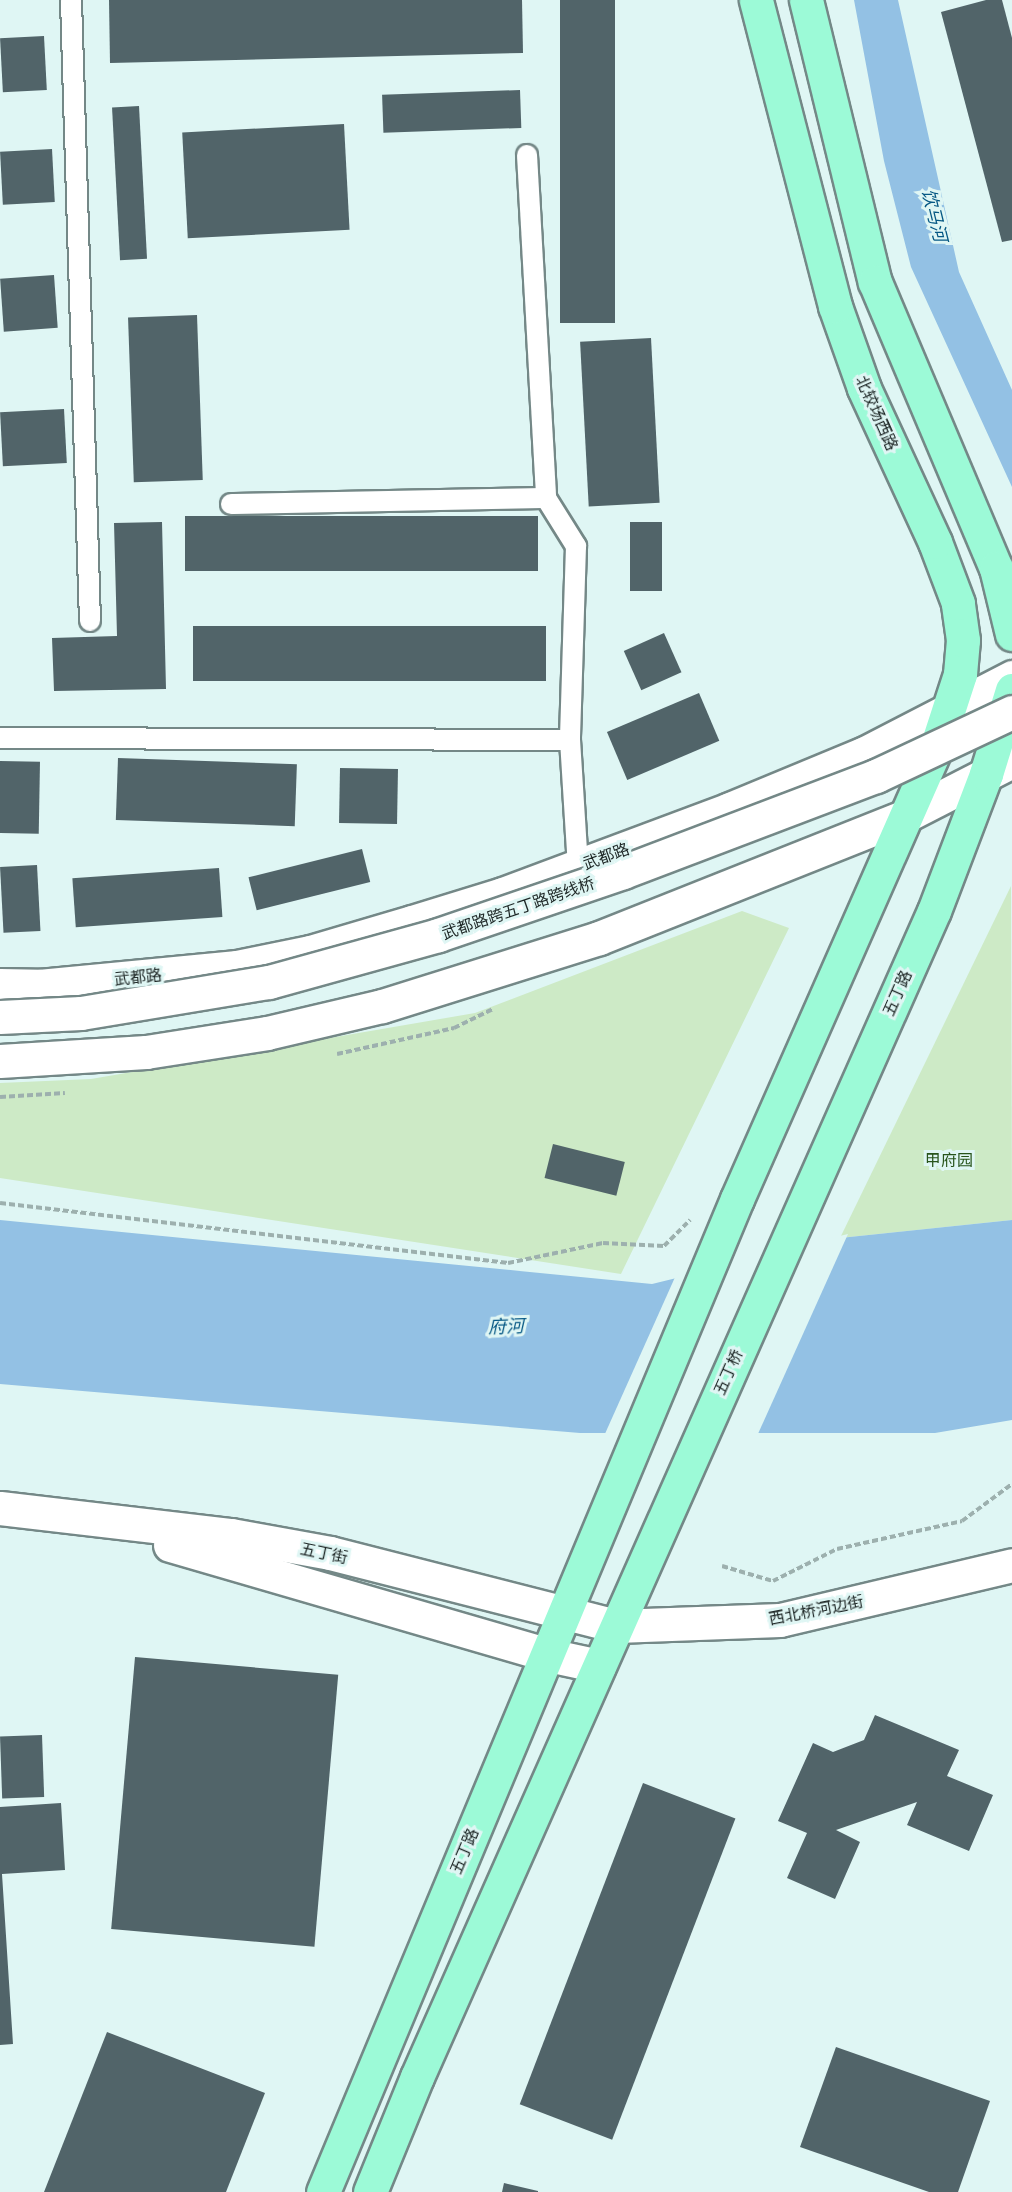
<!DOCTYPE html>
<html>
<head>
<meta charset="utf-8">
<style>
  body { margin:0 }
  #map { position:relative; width:1012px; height:2192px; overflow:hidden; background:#dff6f4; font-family:"Golos Text","Noto Sans SC",sans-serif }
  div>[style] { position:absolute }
  .green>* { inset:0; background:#cdeac6 }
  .water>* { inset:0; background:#93c1e4 }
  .pier>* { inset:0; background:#dff6f4 }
  .building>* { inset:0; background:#516469; transform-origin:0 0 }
  .path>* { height:4px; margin-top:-2px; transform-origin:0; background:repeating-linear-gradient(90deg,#9db0ae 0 6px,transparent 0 9px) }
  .roads { filter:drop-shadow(2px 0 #748887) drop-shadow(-2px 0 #748887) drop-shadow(0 2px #748887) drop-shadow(0 -2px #748887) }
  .service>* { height:20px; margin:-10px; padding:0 10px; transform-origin:10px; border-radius:10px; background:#fff }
  .minor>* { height:33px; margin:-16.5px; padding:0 16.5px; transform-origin:16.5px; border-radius:16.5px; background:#fff }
  .primary>* { height:33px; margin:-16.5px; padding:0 16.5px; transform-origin:16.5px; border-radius:16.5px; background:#9cfad7 }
  .bridges { filter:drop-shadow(2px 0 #748887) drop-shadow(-2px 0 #748887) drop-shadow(0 2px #748887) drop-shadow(0 -2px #748887) }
  .tertiary-bridge>* { height:33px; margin:-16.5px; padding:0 16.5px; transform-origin:16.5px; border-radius:16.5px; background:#fff }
  span { translate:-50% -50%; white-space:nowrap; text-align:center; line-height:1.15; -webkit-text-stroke:6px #dff6f4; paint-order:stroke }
  .street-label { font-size:16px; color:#1e2726 }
  .park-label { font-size:16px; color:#27541b }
  .water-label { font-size:18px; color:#065884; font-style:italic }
</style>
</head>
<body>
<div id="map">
  <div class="green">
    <div style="clip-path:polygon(1011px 886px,1012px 1220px,840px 1238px)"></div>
    <div style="clip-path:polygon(742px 911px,789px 928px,621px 1274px,0 1178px,0 1083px,91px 1079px,475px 1013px)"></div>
  </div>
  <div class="water">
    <div style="clip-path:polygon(854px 0,898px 0,959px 272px,1012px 390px,1012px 487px,911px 267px,884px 161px)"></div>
    <div style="clip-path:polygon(0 1220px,652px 1284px,840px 1238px,1012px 1220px,1012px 1420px,935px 1433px,580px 1433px,0 1384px)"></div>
  </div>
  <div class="pier">
    <div style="clip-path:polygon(848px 1234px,757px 1436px,604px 1436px,676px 1275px)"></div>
  </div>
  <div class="building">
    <div style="clip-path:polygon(109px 0,522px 0,523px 53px,110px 63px)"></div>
    <div style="left:560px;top:0;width:55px;height:323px"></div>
    <div style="clip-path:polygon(986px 0,1002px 0,1012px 38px,1012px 240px,1002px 242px,941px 12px)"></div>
    <div style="left:44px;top:36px;width:54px;height:44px;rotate:87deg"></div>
    <div style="left:520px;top:90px;width:38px;height:138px;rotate:88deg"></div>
    <div style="left:139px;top:106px;width:153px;height:27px;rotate:87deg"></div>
    <div style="left:344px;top:124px;width:106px;height:162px;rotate:87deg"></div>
    <div style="left:52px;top:149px;width:53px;height:52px;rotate:87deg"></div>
    <div style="left:54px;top:275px;width:53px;height:54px;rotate:86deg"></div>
    <div style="left:197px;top:315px;width:165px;height:69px;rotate:88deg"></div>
    <div style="left:651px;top:338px;width:165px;height:71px;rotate:87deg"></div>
    <div style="left:64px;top:409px;width:54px;height:64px;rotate:87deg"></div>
    <div style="left:185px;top:516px;width:353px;height:55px"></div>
    <div style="clip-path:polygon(162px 522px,166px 689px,54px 691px,52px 638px,117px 636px,114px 523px)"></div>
    <div style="left:630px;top:522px;width:32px;height:69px"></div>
    <div style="left:193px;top:626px;width:353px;height:55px"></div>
    <div style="left:664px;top:633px;width:43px;height:44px;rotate:66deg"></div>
    <div style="left:699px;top:693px;width:52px;height:100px;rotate:67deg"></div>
    <div style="left:118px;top:758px;width:179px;height:62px;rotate:2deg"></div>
    <div style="left:0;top:761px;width:40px;height:72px;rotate:1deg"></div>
    <div style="left:340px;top:768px;width:58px;height:55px;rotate:1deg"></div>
    <div style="left:362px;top:849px;width:34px;height:117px;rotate:76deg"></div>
    <div style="left:37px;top:865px;width:66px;height:37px;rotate:87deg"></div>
    <div style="left:219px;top:868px;width:49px;height:147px;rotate:86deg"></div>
    <div style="left:553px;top:1144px;width:74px;height:35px;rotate:14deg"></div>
    <div style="left:135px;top:1657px;width:204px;height:273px;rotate:5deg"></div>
    <div style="clip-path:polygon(875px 1715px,959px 1750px,947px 1776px,993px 1795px,969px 1851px,907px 1825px,917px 1802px,836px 1830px,860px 1842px,835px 1899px,787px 1878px,807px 1833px,778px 1821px,813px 1743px,833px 1752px,864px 1740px)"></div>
    <div style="left:42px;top:1735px;width:62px;height:42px;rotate:88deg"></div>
    <div style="left:643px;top:1783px;width:99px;height:344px;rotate:21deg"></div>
    <div style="clip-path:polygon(61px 1803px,65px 1870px,2px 1874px,13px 2044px,0 2045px,0 1807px)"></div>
    <div style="clip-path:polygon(107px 2032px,265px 2093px,226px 2192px,44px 2192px)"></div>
    <div style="clip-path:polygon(836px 2047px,990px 2101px,958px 2192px,929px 2192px,800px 2147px)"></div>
    <div style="clip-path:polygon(504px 2183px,538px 2191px,538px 2192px,502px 2192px)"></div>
  </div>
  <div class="path">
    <div style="left:337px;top:1054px;width:120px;rotate:-12.5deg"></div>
    <div style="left:454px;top:1028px;width:43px;rotate:-26deg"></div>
    <div style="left:0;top:1097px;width:65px;rotate:-3.5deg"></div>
    <div style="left:0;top:1203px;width:512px;rotate:6.74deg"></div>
    <div style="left:508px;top:1263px;width:97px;rotate:-11.9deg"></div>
    <div style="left:603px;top:1243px;width:61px;rotate:2.8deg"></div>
    <div style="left:664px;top:1246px;width:37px;rotate:-45deg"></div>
    <div style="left:722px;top:1566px;width:53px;rotate:16.4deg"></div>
    <div style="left:773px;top:1581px;width:72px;rotate:-26.6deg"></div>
    <div style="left:837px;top:1549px;width:128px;rotate:-12.6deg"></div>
    <div style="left:962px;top:1521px;width:62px;rotate:-36.5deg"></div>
  </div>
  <div class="roads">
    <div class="service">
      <div style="left:71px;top:0;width:621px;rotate:88.25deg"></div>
      <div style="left:527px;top:155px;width:344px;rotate:86.8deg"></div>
      <div style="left:231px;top:504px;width:315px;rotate:-1.1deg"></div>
      <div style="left:546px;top:498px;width:57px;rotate:58deg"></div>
      <div style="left:576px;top:546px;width:194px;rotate:91.8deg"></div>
      <div style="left:570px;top:740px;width:126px;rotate:86.4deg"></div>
      <div style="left:0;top:738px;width:570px;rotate:0.2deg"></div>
    </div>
    <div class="minor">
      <div style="left:0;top:985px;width:39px;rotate:1deg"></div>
      <div style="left:39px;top:986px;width:199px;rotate:-5.5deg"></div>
      <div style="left:237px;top:967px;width:75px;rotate:-11.6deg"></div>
      <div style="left:310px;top:952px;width:106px;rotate:-16.4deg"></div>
      <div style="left:412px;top:922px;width:95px;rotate:-17.1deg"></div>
      <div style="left:503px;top:894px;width:242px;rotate:-20.5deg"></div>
      <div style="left:730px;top:809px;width:144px;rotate:-22.5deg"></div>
      <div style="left:863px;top:754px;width:168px;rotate:-27.3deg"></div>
      <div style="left:0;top:1061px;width:146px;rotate:-3.5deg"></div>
      <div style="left:146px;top:1052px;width:122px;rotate:-8.9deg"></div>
      <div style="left:267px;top:1033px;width:118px;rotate:-13.2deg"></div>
      <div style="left:382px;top:1006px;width:227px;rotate:-17.4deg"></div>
      <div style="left:599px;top:938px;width:329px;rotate:-21.7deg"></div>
      <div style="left:905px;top:816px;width:120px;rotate:-27.2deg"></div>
      <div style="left:0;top:1508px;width:233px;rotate:6.7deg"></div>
      <div style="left:231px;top:1535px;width:101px;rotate:10.3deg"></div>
      <div style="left:330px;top:1553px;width:295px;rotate:14.3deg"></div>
      <div style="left:616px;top:1626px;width:164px;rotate:-2.1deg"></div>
      <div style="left:780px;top:1620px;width:238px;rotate:-13.3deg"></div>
      <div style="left:170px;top:1545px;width:394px;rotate:16.2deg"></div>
      <div style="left:548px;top:1655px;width:52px;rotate:12.2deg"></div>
    </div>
    <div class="primary">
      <div style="left:806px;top:0;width:290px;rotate:76.3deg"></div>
      <div style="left:875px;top:282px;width:311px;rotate:67.1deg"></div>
      <div style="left:996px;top:568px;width:68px;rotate:76.4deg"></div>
      <div style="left:323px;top:2192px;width:1076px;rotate:-67.37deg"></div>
      <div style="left:737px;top:1199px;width:493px;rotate:-66.2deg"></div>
      <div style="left:936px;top:748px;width:78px;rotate:-72deg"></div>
      <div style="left:960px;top:674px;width:34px;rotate:-85deg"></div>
      <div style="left:963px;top:640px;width:37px;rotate:-98deg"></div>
      <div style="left:958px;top:603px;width:65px;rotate:-110.7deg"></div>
      <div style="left:935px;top:542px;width:170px;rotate:-114.8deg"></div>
      <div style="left:864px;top:388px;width:87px;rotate:-109.5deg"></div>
      <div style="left:835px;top:306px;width:316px;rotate:-104.5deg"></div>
      <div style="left:370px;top:2192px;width:124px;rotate:-67.8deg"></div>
      <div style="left:417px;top:2077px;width:1275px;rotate:-66.09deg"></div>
      <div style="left:934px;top:911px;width:147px;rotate:-69.2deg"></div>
      <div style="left:986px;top:774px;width:88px;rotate:-72.8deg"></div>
    </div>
  </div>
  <div class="bridges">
    <div class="tertiary-bridge">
      <div style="left:0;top:1017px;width:81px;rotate:-2.8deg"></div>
      <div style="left:81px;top:1013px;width:191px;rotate:-9.4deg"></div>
      <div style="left:269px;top:982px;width:175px;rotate:-15.5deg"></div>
      <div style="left:438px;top:935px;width:195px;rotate:-18.8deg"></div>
      <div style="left:623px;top:872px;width:271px;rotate:-20.8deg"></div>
      <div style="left:876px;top:776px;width:150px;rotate:-25.2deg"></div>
    </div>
  </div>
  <div class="street-label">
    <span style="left:877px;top:413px;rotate:66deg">北较场西路</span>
    <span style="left:606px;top:856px;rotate:-20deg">武都路</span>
    <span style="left:518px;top:908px;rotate:-19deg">武都路跨五丁路跨线桥</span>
    <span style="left:138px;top:977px;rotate:-6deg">武都路</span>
    <span style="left:897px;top:993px;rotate:-66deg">五丁路</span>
    <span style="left:728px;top:1372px;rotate:-66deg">五丁桥</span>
    <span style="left:324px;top:1553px;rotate:12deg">五丁街</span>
    <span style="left:816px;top:1610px;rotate:-11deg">西北桥河边街</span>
    <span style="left:464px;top:1851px;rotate:-67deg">五丁路</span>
  </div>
  <div class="park-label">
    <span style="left:949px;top:1160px">甲府园</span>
  </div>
  <div class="water-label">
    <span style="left:935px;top:215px;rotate:76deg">饮马河</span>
    <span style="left:506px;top:1326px;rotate:-2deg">府河</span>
  </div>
</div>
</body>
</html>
